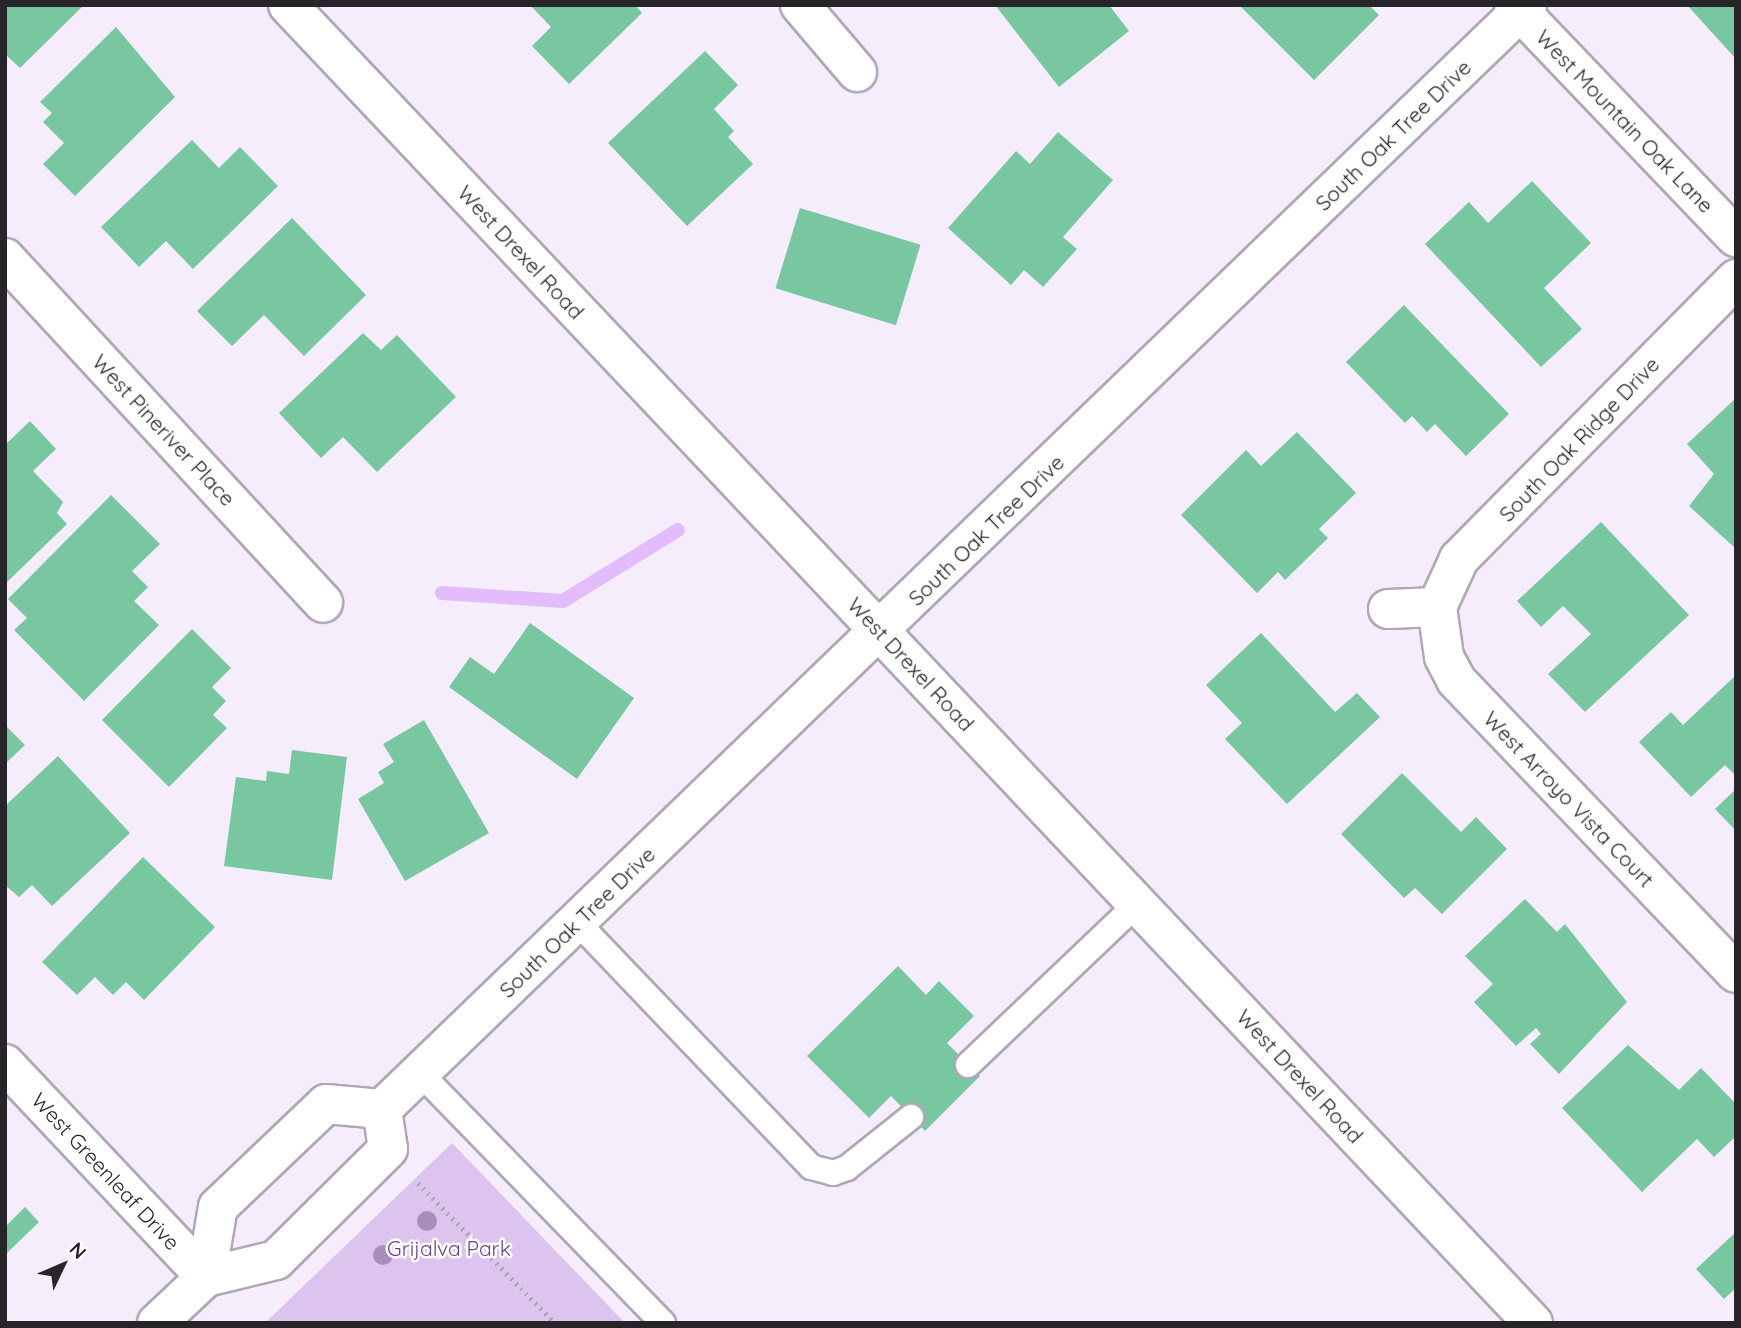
<!DOCTYPE html>
<html>
<head>
<meta charset="utf-8">
<style>
  body { margin:0 }
  #map { position:relative; width:1741px; height:1328px; overflow:hidden; background:#f5edfc; font-family:Quicksand,sans-serif }
  div>[style] { position:absolute }
  .green>* { inset:0; background:#ddc4ef }
  .stream>* { height:14px; margin:-7px; padding:0 7px; transform-origin:7px; border-radius:7px; background:#e2bcfc }
  .building>* { inset:0; background:#79c7a1; transform-origin:0 0 }
  .path>* { height:4.5px; margin-top:-2.25px; transform-origin:0; background:repeating-linear-gradient(90deg,#aba5b0 0 2px,transparent 0 7px) }
  .roads { filter:drop-shadow(2px 0 #afa7b5) drop-shadow(-2px 0 #afa7b5) drop-shadow(0 2px #afa7b5) drop-shadow(0 -2px #afa7b5) }
  .lane>* { height:24px; margin:-12px; padding:0 12px; transform-origin:12px; border-radius:12px; background:#fff }
  .street>* { height:38px; margin:-19px; padding:0 19px; transform-origin:19px; border-radius:19px; background:#fff }
  .secondary>* { height:38px; margin:-19px; padding:0 19px; transform-origin:19px; border-radius:19px; background:#fff }
  .trees>* { width:20px; height:20px; margin:-10px; border-radius:50%; background:#ab8dbd }
  span { translate:-50% -50%; white-space:nowrap; text-align:center; line-height:1.15; -webkit-text-stroke:5px #fff; paint-order:stroke }
  .street-label { font-size:21px; color:#27242a }
  .park-label { font-size:21px; color:#6e3f8a }
  .frame { position:absolute; inset:0; border:7px solid #27242a; pointer-events:none }
  .north { position:absolute; left:28px; top:1230px; width:70px; height:70px; -webkit-text-stroke:5px #fff; paint-order:stroke; rotate:46deg; font-size:19px; font-weight:700; line-height:28px; text-align:center; color:#27242a }
  .north::after { content:''; display:block; margin:auto; width:24px; height:32px; background:#27242a; clip-path:polygon(50% 0,100% 100%,50% 72%,0 100%) }
</style>
</head>
<body>
<div id="map">
  <div class="green">
    <div style="clip-path:polygon(452px 1143px,625px 1323px,265px 1323px)"></div>
  </div>
  <div class="stream">
    <div style="left:442px;top:593px;width:121px;rotate:3.8deg"></div>
    <div style="left:563px;top:601px;width:135px;rotate:-31.7deg"></div>
  </div>
  <div class="building">
    <div style="clip-path:polygon(5px 5px,84px 5px,20px 68px,5px 54px)"></div>
    <div style="clip-path:polygon(530px 5px,635px 5px,642px 13px,569px 84px,532px 46px,551px 27px)"></div>
    <div style="clip-path:polygon(995px 5px,1109px 5px,1129px 31px,1059px 87px)"></div>
    <div style="clip-path:polygon(1239px 5px,1369px 5px,1379px 15px,1314px 80px)"></div>
    <div style="clip-path:polygon(1687px 5px,1736px 5px,1736px 59px)"></div>
    <div style="clip-path:polygon(116px 27px,175px 97px,75px 196px,43px 164px,64px 143px,43px 122px,52px 113px,40px 102px)"></div>
    <div style="clip-path:polygon(705px 51px,738px 85px,714px 109px,734px 131px,728px 137px,753px 164px,687px 226px,608px 143px)"></div>
    <div style="clip-path:polygon(1058px 132px,1113px 180px,1063px 237px,1077px 249px,1043px 287px,1024px 270px,1011px 285px,948px 228px,1016px 151px,1030px 164px)"></div>
    <div style="clip-path:polygon(192px 140px,219px 168px,240px 147px,278px 186px,193px 269px,166px 241px,139px 267px,101px 227px)"></div>
    <div style="clip-path:polygon(1532px 181px,1591px 243px,1544px 288px,1582px 329px,1541px 367px,1425px 244px,1469px 202px,1488px 223px)"></div>
    <div style="left:800px;top:208px;width:126px;height:84px;rotate:17deg"></div>
    <div style="clip-path:polygon(292px 218px,366px 295px,304px 356px,264px 315px,232px 346px,197px 311px)"></div>
    <div style="clip-path:polygon(1404px 305px,1509px 414px,1466px 456px,1435px 424px,1427px 432px,1412px 416px,1405px 423px,1346px 362px)"></div>
    <div style="clip-path:polygon(363px 333px,381px 350px,397px 335px,456px 397px,377px 472px,343px 437px,321px 458px,279px 413px)"></div>
    <div style="clip-path:polygon(1736px 398px,1736px 549px,1689px 506px,1714px 474px,1687px 444px)"></div>
    <div style="clip-path:polygon(30px 421px,56px 449px,33px 471px,63px 502px,57px 513px,67px 524px,5px 584px,5px 445px)"></div>
    <div style="clip-path:polygon(1297px 432px,1356px 493px,1319px 529px,1328px 538px,1285px 580px,1278px 572px,1257px 593px,1181px 515px,1246px 450px,1261px 466px)"></div>
    <div style="clip-path:polygon(111px 495px,160px 544px,132px 571px,148px 587px,134px 601px,159px 625px,84px 701px,14px 630px,27px 618px,8px 599px)"></div>
    <div style="clip-path:polygon(1601px 522px,1689px 615px,1585px 712px,1548px 674px,1591px 634px,1563px 606px,1541px 627px,1517px 601px)"></div>
    <div style="clip-path:polygon(530px 623px,634px 698px,577px 779px,449px 687px,470px 657px,494px 674px)"></div>
    <div style="clip-path:polygon(192px 629px,231px 668px,212px 687px,226px 701px,213px 715px,227px 728px,169px 787px,102px 720px)"></div>
    <div style="clip-path:polygon(1261px 633px,1335px 712px,1357px 693px,1380px 717px,1287px 804px,1225px 739px,1242px 723px,1206px 685px)"></div>
    <div style="clip-path:polygon(1736px 675px,1736px 776px,1725px 765px,1691px 797px,1639px 742px,1671px 712px,1683px 725px)"></div>
    <div style="clip-path:polygon(424px 720px,489px 833px,405px 881px,358px 799px,384px 783px,378px 772px,394px 762px,383px 744px)"></div>
    <div style="clip-path:polygon(5px 725px,25px 745px,5px 764px)"></div>
    <div style="clip-path:polygon(292px 750px,347px 757px,332px 880px,224px 866px,236px 777px,266px 781px,267px 771px,289px 774px)"></div>
    <div style="clip-path:polygon(58px 756px,130px 833px,52px 906px,32px 885px,19px 897px,5px 885px,5px 806px)"></div>
    <div style="clip-path:polygon(1402px 773px,1461px 832px,1476px 817px,1507px 849px,1442px 914px,1415px 888px,1404px 898px,1341px 834px)"></div>
    <div style="clip-path:polygon(1736px 789px,1736px 831px,1715px 809px)"></div>
    <div style="clip-path:polygon(143px 857px,215px 927px,144px 1000px,126px 982px,113px 995px,95px 977px,77px 995px,42px 962px)"></div>
    <div style="clip-path:polygon(1525px 899px,1557px 932px,1565px 924px,1627px 1002px,1559px 1074px,1530px 1044px,1541px 1034px,1536px 1028px,1516px 1046px,1474px 1002px,1493px 984px,1465px 956px)"></div>
    <div style="clip-path:polygon(898px 966px,926px 995px,939px 981px,974px 1016px,947px 1043px,980px 1076px,925px 1131px,891px 1096px,869px 1118px,807px 1056px)"></div>
    <div style="clip-path:polygon(1628px 1045px,1679px 1090px,1701px 1068px,1736px 1104px,1736px 1136px,1714px 1157px,1697px 1139px,1642px 1192px,1562px 1108px)"></div>
    <div style="clip-path:polygon(25px 1207px,39px 1222px,5px 1255px,5px 1227px)"></div>
    <div style="clip-path:polygon(1736px 1232px,1736px 1288px,1724px 1299px,1696px 1269px)"></div>
  </div>
  <div class="path">
    <div style="left:418px;top:1183px;width:196px;rotate:45.6deg"></div>
  </div>
  <div class="roads">
    <div class="lane">
      <div style="left:577px;top:922px;width:339px;rotate:46.3deg"></div>
      <div style="left:811px;top:1167px;width:23px;rotate:15deg"></div>
      <div style="left:833px;top:1173px;width:15px;rotate:-20deg"></div>
      <div style="left:847px;top:1168px;width:82px;rotate:-38.6deg"></div>
      <div style="left:968px;top:1065px;width:233px;rotate:-43.6deg"></div>
      <div style="left:419px;top:1072px;width:350px;rotate:45.8deg"></div>
    </div>
    <div class="street">
      <div style="left:800px;top:5px;width:88px;rotate:49.6deg"></div>
      <div style="left:1514px;top:5px;width:321px;rotate:46.3deg"></div>
      <div style="left:5px;top:258px;width:469px;rotate:47.3deg"></div>
      <div style="left:1736px;top:279px;width:394px;rotate:134.7deg"></div>
      <div style="left:1459px;top:559px;width:53px;rotate:114.6deg"></div>
      <div style="left:1437px;top:607px;width:50px;rotate:82deg"></div>
      <div style="left:1444px;top:657px;width:26px;rotate:62deg"></div>
      <div style="left:1456px;top:680px;width:405px;rotate:46.3deg"></div>
      <div style="left:1388px;top:609px;width:49px;rotate:-2.3deg"></div>
      <div style="left:5px;top:1064px;width:293px;rotate:46.7deg"></div>
    </div>
    <div class="secondary">
      <div style="left:288px;top:5px;width:1813px;rotate:46.63deg"></div>
      <div style="left:326px;top:1104px;width:56px;rotate:5.1deg"></div>
      <div style="left:382px;top:1109px;width:40px;rotate:81.5deg"></div>
      <div style="left:388px;top:1149px;width:158px;rotate:135.3deg"></div>
      <div style="left:276px;top:1260px;width:72px;rotate:166.3deg"></div>
      <div style="left:206px;top:1277px;width:71px;rotate:-80.3deg"></div>
      <div style="left:218px;top:1207px;width:149px;rotate:-43.6deg"></div>
      <div style="left:382px;top:1109px;width:1591px;rotate:-43.96deg"></div>
      <div style="left:157px;top:1323px;width:67px;rotate:-43.2deg"></div>
    </div>
  </div>
  <div class="trees">
    <div style="left:427px;top:1221px"></div>
    <div style="left:383px;top:1255px"></div>
  </div>
  <div class="street-label">
    <span style="left:1625px;top:121px;rotate:46deg">West Mountain Oak Lane</span>
    <span style="left:1393px;top:135px;rotate:-44deg">South Oak Tree Drive</span>
    <span style="left:521px;top:252px;rotate:47deg">West Drexel Road</span>
    <span style="left:164px;top:430px;rotate:47deg">West Pineriver Place</span>
    <span style="left:1579px;top:439px;rotate:-46deg">South Oak Ridge Drive</span>
    <span style="left:986px;top:530px;rotate:-44deg">South Oak Tree Drive</span>
    <span style="left:911px;top:664px;rotate:47deg">West Drexel Road</span>
    <span style="left:1569px;top:799px;rotate:46deg">West Arroyo Vista Court</span>
    <span style="left:577px;top:922px;rotate:-44deg">South Oak Tree Drive</span>
    <span style="left:1300px;top:1076px;rotate:47deg">West Drexel Road</span>
    <span style="left:106px;top:1171px;rotate:47deg">West Greenleaf Drive</span>
  </div>
  <div class="park-label">
    <span style="left:449px;top:1248px">Grijalva Park</span>
  </div>
  <div class="frame"></div>
  <div class="north">N</div>
</div>
</body>
</html>
